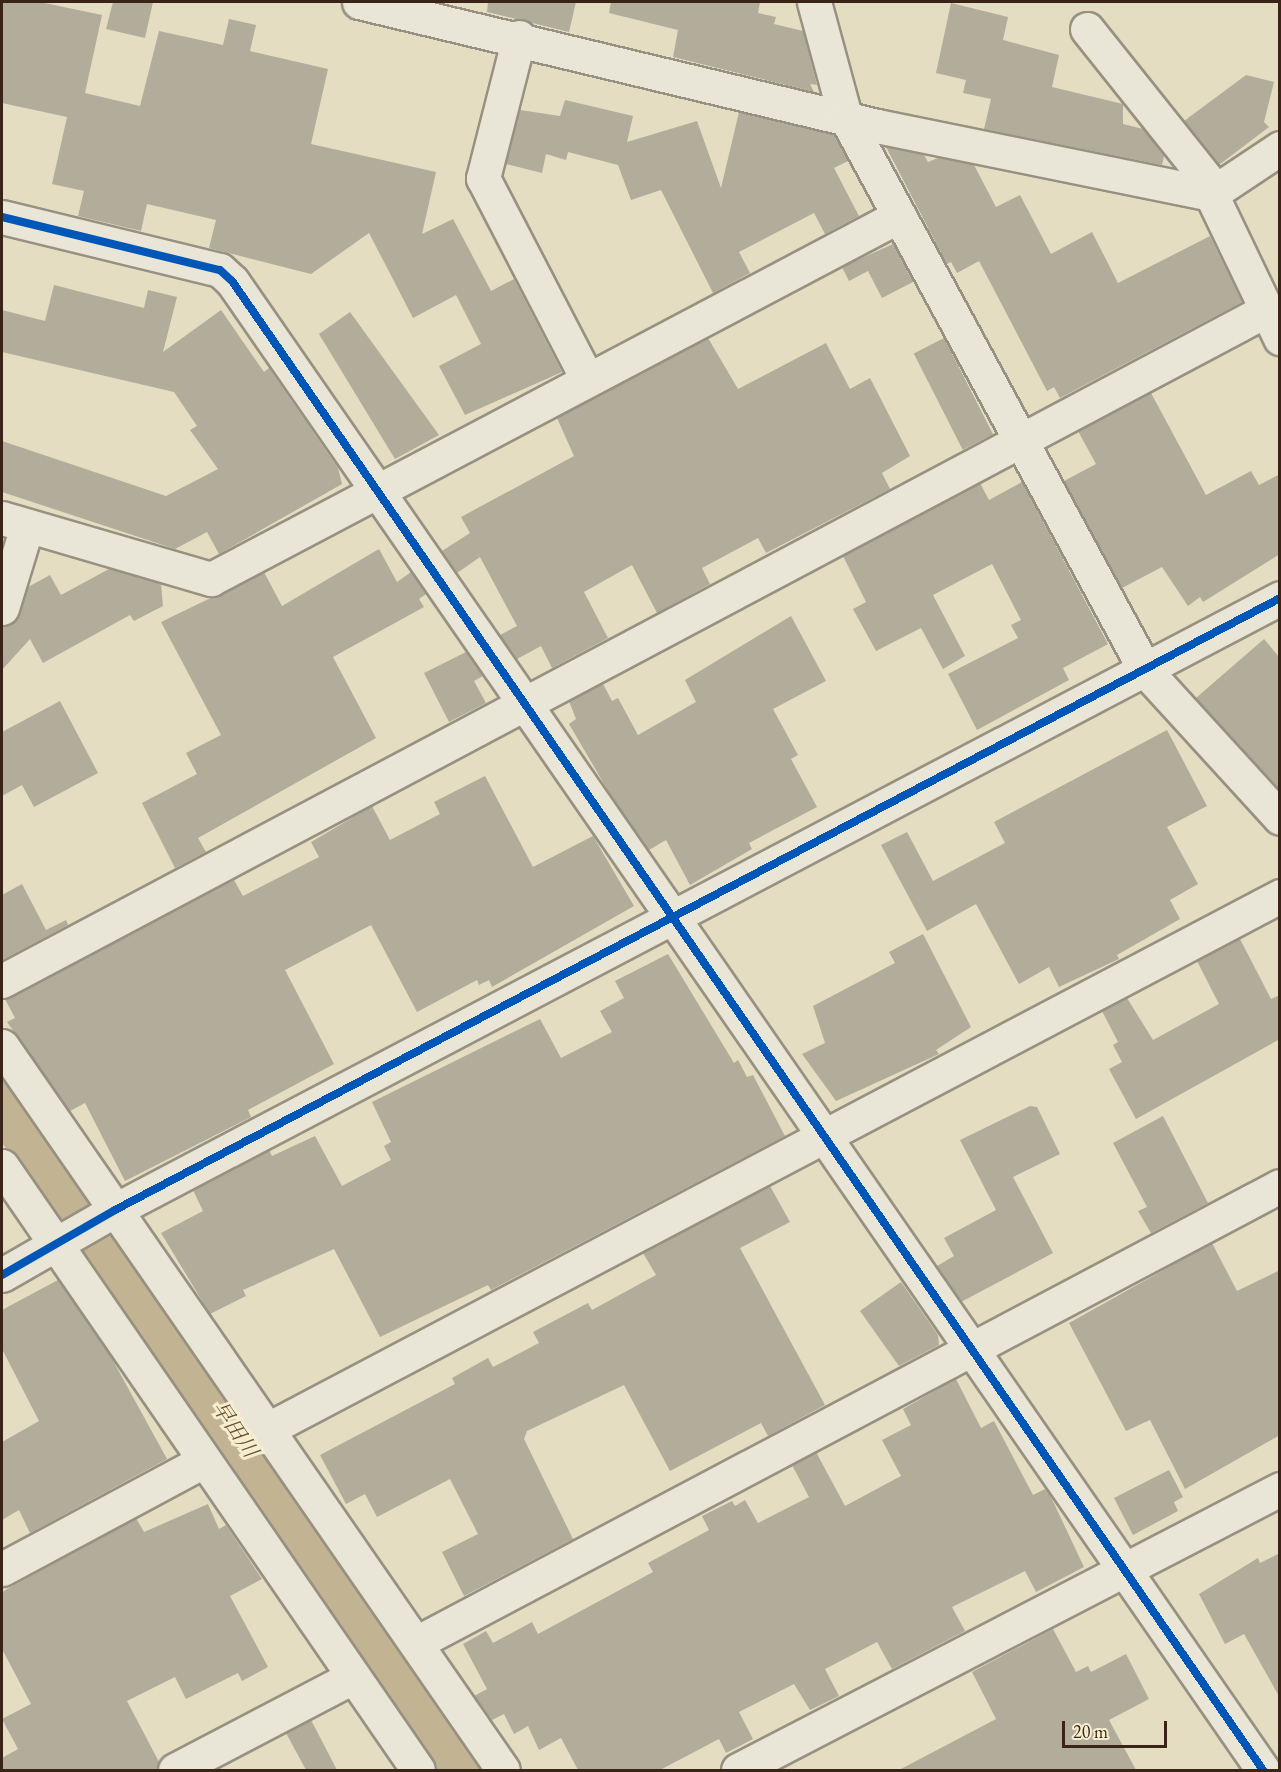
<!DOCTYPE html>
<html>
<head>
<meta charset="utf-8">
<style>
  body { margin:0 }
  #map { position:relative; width:1281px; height:1772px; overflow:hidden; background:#e4ddc2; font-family:"EB Garamond","Noto Serif JP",serif }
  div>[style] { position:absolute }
  .river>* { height:63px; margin:-31.5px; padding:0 31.5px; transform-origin:31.5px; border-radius:31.5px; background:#c2b493 }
  .building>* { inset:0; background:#b2ac9a; transform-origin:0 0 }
  .roads { filter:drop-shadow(2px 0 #989181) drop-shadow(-2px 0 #989181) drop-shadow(0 2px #989181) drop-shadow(0 -2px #989181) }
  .minor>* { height:33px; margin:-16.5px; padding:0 16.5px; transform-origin:16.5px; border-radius:16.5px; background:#e9e6d7 }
  .cycleway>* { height:8px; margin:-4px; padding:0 4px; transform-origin:4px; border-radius:4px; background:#0057b8 }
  span { translate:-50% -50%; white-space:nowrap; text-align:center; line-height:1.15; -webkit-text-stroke:6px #f7eece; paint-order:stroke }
  .water-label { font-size:21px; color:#64503b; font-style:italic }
  .frame { position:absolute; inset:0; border:3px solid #3a2317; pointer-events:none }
  .scale { position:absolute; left:1062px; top:1721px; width:105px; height:27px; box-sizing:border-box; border:3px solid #3a2317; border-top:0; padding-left:8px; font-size:18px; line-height:21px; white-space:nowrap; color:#3a2317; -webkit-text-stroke:4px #f7eece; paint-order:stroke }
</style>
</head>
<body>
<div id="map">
  <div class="river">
    <div style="left:2px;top:1087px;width:827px;rotate:55.69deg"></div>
  </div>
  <div class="building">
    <div style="clip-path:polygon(2px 2px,40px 2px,102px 15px,85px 93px,140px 106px,159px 31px,223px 45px,229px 19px,256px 25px,250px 51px,328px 69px,311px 144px,436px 172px,422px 234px,453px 219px,491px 291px,514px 279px,562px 372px,465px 415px,439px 366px,481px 344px,456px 295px,413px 318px,369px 233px,311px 274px,209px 248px,216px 220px,147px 204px,141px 231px,78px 216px,84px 191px,52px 184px,67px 117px,2px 103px)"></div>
    <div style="clip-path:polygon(113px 2px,153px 2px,145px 38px,106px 29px)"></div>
    <div style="clip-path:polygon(488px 2px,576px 2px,569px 32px,487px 12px)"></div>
    <div style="clip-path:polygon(611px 2px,760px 2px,758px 13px,776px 17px,774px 24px,803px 31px,817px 85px,810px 84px,814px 92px,673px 57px,678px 30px,609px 13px)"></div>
    <div style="clip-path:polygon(951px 3px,1008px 17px,1003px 40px,1059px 55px,1052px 87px,1123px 104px,1123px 124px,1143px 129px,1164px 156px,1162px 165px,984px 129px,991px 99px,963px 93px,966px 80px,936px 73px)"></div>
    <div style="clip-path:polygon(1246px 75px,1274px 82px,1264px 122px,1269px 127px,1219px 165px,1184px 121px)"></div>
    <div style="clip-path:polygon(565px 100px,633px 116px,627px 142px,697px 121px,721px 188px,739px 112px,834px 135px,848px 161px,834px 168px,859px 216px,825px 234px,814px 213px,739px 252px,750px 273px,713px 293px,661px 190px,631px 200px,618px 165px,568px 152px,566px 160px,546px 154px,542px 173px,506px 164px,520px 110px,560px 116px)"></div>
    <div style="clip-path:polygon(886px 147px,924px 155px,928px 162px,938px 158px,974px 165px,996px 207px,1020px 195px,1051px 254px,1092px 232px,1118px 283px,1210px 236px,1242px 302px,1060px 398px,1054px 387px,1047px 391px,979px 261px,957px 273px,951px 262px,947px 264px)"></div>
    <div style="clip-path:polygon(893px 244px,913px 282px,882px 298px,868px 271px,849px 281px,842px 267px)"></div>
    <div style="clip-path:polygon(54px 285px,144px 308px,148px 290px,177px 297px,163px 352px,221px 310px,264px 372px,269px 368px,338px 468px,342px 484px,219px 554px,207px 532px,175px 549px,2px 492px,2px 441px,166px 496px,218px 469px,190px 430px,197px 426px,174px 392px,2px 352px,2px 310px,45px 321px)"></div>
    <div style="clip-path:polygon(350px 312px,439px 435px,395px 459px,319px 334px)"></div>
    <div style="clip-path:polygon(708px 338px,738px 389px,826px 343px,850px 389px,870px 378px,910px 456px,882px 473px,890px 489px,766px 553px,758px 538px,702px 568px,710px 584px,657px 613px,632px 565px,584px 592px,608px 638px,552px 668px,541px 646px,517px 659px,500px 635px,517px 626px,480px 557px,457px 573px,442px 551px,470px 533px,461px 517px,574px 456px,557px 418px)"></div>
    <div style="left:944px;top:338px;width:108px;height:34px;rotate:63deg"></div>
    <div style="clip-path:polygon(1151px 393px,1206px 495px,1251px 471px,1259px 485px,1280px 474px,1280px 554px,1203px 602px,1200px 597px,1188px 606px,1162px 567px,1122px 588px,1064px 481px,1096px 464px,1078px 431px)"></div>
    <div style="clip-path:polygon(1022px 482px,1108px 644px,1063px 668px,1069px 680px,977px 730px,948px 674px,1018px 638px,1011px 625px,1021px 620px,992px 564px,933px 595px,965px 656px,943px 669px,921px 628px,876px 651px,853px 609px,866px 602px,843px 556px,980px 483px,989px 500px)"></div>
    <div style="clip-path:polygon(379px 549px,397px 582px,411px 572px,426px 594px,419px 599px,424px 607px,333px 657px,376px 738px,198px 838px,206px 852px,175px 868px,142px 803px,197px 774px,186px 753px,221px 735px,161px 622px,264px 572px,282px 606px)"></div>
    <div style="clip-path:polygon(109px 569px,161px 584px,163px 606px,134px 621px,130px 615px,43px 663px,30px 639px,2px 670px,2px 626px,15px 621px,28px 587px,50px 575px,61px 595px)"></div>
    <div style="clip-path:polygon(791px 616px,826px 681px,773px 709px,798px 755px,791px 759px,817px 807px,749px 843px,752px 849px,690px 885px,666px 840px,649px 850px,610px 794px,569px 724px,576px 719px,569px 701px,603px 684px,612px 701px,618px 698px,638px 735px,696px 702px,685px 680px)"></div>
    <div style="clip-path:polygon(1264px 639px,1280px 658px,1280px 790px,1196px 698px)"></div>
    <div style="clip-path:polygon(466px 652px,483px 676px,474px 681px,486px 703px,449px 722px,424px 673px)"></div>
    <div style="clip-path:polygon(60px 701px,98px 773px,34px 807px,22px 785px,2px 796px,2px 732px)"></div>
    <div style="clip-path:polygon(1167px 730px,1207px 806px,1167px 827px,1198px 884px,1170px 900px,1180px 919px,1117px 955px,1119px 959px,1059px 987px,1049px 967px,1019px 984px,976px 904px,927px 931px,881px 845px,907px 832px,933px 881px,1005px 843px,994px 822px)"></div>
    <div style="clip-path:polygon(485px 776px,533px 867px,593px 836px,634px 906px,492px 987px,489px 980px,479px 985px,477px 980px,417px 1012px,371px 925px,285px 970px,334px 1064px,248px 1110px,251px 1117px,125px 1181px,85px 1103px,70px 1111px,7px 1022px,15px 1018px,5px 999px,223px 885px,234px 880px,243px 896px,319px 857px,311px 842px,372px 806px,390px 840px,440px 814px,434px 802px)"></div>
    <div style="clip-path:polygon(22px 884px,46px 930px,66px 920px,68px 925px,2px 960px,2px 895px)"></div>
    <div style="clip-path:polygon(923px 934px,971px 1027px,936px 1050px,939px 1054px,836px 1101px,802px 1054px,825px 1043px,813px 1006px,895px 963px,889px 952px)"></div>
    <div style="clip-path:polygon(1240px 939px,1271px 999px,1280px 995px,1280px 1039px,1136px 1119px,1109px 1069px,1122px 1062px,1113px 1045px,1118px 1042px,1102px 1011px,1127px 998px,1153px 1040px,1219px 1004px,1197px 961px)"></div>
    <div style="clip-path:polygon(668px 954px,734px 1063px,738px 1060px,747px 1077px,753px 1075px,785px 1136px,491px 1290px,488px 1285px,380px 1337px,334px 1249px,243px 1290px,246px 1296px,210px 1314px,161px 1233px,203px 1211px,193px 1190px,269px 1150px,272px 1156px,315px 1136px,342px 1186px,391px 1160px,384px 1146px,391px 1142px,372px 1102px,540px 1019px,561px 1058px,612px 1032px,600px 1011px,624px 998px,615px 981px)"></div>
    <div style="clip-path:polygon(1030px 1106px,1037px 1107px,1060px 1154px,1013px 1177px,1053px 1253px,961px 1302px,937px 1266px,954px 1256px,944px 1238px,996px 1210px,960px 1140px)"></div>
    <div style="clip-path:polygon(1163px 1116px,1208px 1203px,1151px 1233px,1138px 1211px,1147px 1207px,1113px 1143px)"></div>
    <div style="clip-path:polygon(770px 1186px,790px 1222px,740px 1248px,825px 1405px,768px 1436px,761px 1423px,670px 1471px,624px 1385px,527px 1431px,524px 1439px,573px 1539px,464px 1596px,442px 1552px,478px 1534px,450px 1479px,377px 1517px,365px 1494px,346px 1504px,320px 1455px,455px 1384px,452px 1378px,488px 1358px,493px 1367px,539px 1343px,533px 1332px,588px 1303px,592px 1310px,656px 1275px,643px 1253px)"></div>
    <div style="clip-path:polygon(1212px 1243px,1237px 1291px,1280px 1270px,1280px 1435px,1185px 1489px,1150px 1420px,1126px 1431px,1069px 1323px)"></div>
    <div style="clip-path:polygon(58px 1280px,111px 1357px,167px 1459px,30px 1533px,19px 1510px,2px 1520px,2px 1442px,39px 1421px,2px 1349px,2px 1310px)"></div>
    <div style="clip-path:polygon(901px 1282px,938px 1335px,939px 1345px,899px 1366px,860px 1311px)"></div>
    <div style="clip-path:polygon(956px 1379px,981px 1428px,994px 1421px,1033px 1495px,1045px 1489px,1050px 1495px,1084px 1567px,1036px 1592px,1025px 1571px,952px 1607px,965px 1631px,892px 1669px,877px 1642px,825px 1669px,839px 1696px,810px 1710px,794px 1684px,739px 1712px,753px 1739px,726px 1753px,719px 1739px,660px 1770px,578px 1770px,561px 1738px,539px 1750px,528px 1726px,514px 1734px,504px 1714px,492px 1720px,474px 1696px,487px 1689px,463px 1644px,486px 1631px,493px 1643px,532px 1622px,538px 1634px,653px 1572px,648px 1563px,709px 1530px,702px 1516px,732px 1501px,735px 1506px,745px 1500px,758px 1523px,809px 1497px,792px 1465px,816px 1452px,845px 1506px,901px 1476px,882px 1440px,911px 1425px,903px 1409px)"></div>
    <div style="clip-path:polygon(1169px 1470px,1183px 1497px,1174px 1502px,1178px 1511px,1133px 1535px,1114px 1498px)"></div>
    <div style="clip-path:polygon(208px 1504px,219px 1529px,226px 1525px,262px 1579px,230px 1596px,268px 1667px,242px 1681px,238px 1673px,186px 1699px,175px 1677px,127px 1701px,159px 1762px,156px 1770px,2px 1770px,2px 1758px,18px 1749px,2px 1719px,31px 1704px,2px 1649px,2px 1592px,136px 1518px,144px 1532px)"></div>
    <div style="clip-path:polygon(1280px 1553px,1280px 1698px,1244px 1634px,1225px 1644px,1199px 1594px,1258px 1558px,1260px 1563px)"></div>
    <div style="clip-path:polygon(1053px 1629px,1076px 1672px,1088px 1666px,1091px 1672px,1126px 1654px,1149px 1699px,1109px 1720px,1136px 1770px,899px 1770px,996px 1719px,972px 1672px)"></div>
    <div style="clip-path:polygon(311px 1720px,337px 1770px,306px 1770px,286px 1733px)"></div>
  </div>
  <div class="roads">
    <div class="minor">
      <div style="left:359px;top:2px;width:533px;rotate:13.46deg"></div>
      <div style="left:877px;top:126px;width:341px;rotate:11.5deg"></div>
      <div style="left:1211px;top:194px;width:160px;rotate:64.4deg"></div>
      <div style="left:814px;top:2px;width:118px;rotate:74.8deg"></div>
      <div style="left:845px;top:116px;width:630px;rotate:61.56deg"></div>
      <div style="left:1145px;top:670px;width:200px;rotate:47.6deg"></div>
      <div style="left:1087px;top:29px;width:189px;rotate:51.4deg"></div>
      <div style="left:1205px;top:177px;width:18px;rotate:71deg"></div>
      <div style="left:1211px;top:194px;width:83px;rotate:-33.7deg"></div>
      <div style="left:519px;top:37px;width:146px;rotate:104.3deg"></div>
      <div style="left:483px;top:178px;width:226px;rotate:62.6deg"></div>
      <div style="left:2px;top:217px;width:224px;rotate:13.7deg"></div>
      <div style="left:220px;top:270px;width:16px;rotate:43deg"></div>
      <div style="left:232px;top:281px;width:1811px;rotate:55.3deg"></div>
      <div style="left:2px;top:518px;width:218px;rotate:16.3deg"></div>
      <div style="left:211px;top:579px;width:778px;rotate:-27.82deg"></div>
      <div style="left:2px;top:608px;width:86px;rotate:-73deg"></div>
      <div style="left:2px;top:981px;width:1430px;rotate:-27.95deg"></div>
      <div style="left:2px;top:1046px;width:880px;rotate:55.32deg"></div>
      <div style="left:2px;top:1166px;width:733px;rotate:55.44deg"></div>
      <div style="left:2px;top:1275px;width:130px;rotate:-29.9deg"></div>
      <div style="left:115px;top:1210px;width:1316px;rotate:-27.71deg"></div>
      <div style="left:268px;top:1429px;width:1144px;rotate:-27.77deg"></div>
      <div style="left:2px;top:1569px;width:228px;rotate:-28.2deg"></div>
      <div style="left:416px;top:1643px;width:977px;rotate:-27.88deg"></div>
      <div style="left:175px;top:1770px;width:201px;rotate:-27.6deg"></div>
      <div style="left:738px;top:1770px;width:611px;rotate:-27.4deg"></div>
    </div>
  </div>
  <div class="cycleway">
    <div style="left:2px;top:217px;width:224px;rotate:13.7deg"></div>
    <div style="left:220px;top:270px;width:16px;rotate:43deg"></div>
    <div style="left:232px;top:281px;width:1811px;rotate:55.3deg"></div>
    <div style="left:2px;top:1275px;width:130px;rotate:-29.9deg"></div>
    <div style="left:115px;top:1210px;width:1316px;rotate:-27.71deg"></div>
  </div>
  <div class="water-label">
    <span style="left:235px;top:1429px;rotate:56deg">早田川</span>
  </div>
  <div class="frame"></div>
  <div class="scale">20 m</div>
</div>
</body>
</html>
